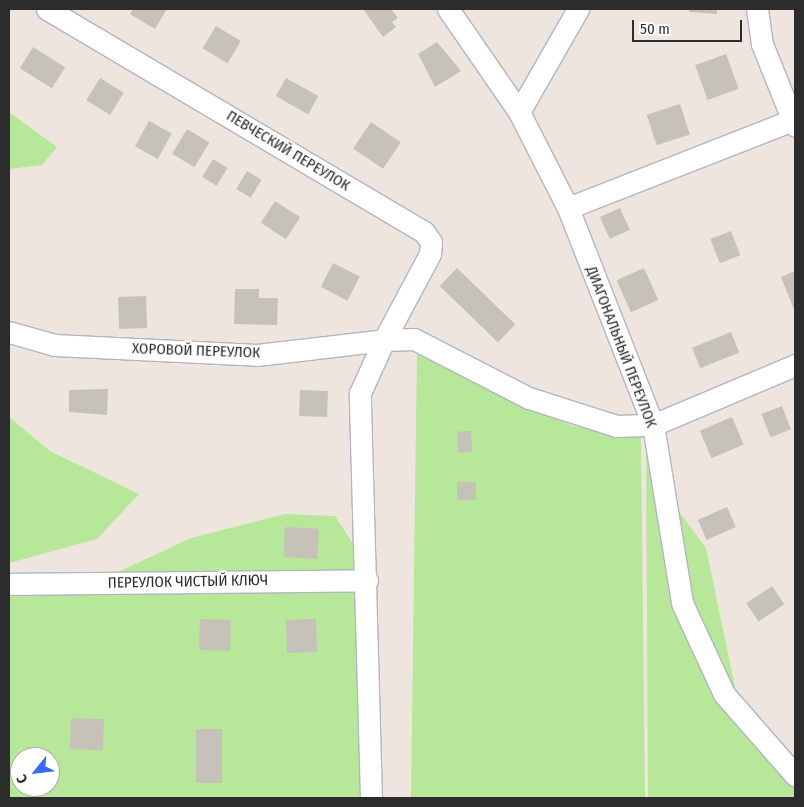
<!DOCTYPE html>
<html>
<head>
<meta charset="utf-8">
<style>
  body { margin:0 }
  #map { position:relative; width:804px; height:807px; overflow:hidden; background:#eee6de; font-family:"Fira Sans Condensed",sans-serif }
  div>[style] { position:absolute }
  .green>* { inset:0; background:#b7e798 }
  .building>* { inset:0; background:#c6c1b9; transform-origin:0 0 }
  .roads { filter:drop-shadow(1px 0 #b2b5c0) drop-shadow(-1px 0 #b2b5c0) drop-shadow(0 1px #b2b5c0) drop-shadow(0 -1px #b2b5c0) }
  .minor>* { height:21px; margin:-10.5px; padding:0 10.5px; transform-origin:10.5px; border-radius:10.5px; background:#fff }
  span { translate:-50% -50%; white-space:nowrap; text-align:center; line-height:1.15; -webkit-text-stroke:4px #fff; paint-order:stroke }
  .street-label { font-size:15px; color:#2c2c2c }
  .frame { position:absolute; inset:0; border:10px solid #2c2c2c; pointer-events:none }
  .north { position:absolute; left:10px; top:747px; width:50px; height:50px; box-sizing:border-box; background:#fff; border:1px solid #ababab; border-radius:50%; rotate:241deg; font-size:14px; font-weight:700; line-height:20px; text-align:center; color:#2c2c2c }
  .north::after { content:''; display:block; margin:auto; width:18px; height:22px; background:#3a68ff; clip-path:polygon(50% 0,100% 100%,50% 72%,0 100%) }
  .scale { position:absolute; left:632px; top:20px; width:110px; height:22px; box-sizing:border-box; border:2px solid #2c2c2c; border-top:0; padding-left:6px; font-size:15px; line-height:18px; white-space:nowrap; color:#2c2c2c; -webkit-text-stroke:4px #fff; paint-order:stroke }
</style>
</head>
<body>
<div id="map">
  <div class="green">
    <div style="clip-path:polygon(9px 112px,57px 147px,42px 165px,9px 169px)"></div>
    <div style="clip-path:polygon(417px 349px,516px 403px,573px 426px,641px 438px,645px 798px,411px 798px)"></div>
    <div style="clip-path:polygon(9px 417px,50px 451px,139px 494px,97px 539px,9px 563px)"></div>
    <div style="clip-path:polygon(646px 439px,672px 502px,706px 548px,741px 716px,795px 773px,795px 798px,648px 798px)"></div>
    <div style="clip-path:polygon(evenodd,285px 514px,335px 516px,372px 573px,377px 599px,382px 798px,9px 798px,9px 596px,116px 573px,191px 538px,285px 514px,20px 757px,50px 757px,50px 787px,20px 787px,20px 757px)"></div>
  </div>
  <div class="building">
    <div style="clip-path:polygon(133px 9px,167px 9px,155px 29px,130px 14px)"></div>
    <div style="clip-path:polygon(363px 9px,391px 9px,398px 18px,392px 22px,396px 27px,383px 37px)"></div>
    <div style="clip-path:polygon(689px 9px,717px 9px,717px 14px,689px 12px)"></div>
    <div style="left:216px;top:26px;width:29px;height:26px;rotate:31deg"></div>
    <div style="clip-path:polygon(437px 42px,461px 71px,435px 87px,418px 54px)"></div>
    <div style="left:33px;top:47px;width:38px;height:25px;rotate:32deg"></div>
    <div style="left:726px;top:54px;width:37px;height:33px;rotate:70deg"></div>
    <div style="left:100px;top:78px;width:28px;height:26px;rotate:32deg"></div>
    <div style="left:286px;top:78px;width:37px;height:21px;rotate:29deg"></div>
    <div style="left:680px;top:104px;width:32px;height:35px;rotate:72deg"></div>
    <div style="left:149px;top:121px;width:26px;height:29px;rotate:29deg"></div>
    <div style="left:371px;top:122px;width:36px;height:32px;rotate:34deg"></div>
    <div style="left:187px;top:129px;width:26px;height:29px;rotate:31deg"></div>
    <div style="left:213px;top:159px;width:17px;height:21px;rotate:31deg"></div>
    <div style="left:247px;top:171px;width:17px;height:21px;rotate:31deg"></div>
    <div style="left:275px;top:201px;width:30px;height:26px;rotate:33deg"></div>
    <div style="left:620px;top:208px;width:24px;height:22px;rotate:66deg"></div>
    <div style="left:731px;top:231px;width:26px;height:22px;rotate:69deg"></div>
    <div style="left:333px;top:263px;width:30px;height:27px;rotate:27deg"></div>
    <div style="left:457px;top:268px;width:81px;height:25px;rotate:44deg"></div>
    <div style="left:644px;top:268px;width:35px;height:30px;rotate:66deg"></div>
    <div style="clip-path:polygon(795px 271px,795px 312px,781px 277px)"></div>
    <div style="clip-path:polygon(235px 289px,259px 289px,259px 298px,278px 298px,277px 325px,234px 324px)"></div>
    <div style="left:146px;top:296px;width:32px;height:28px;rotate:88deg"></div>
    <div style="left:731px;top:332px;width:22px;height:42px;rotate:68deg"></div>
    <div style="clip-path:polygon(108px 389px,107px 415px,69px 412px,69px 390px)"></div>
    <div style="left:300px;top:390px;width:28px;height:26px;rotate:2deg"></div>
    <div style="left:782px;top:406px;width:25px;height:22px;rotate:69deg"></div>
    <div style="left:732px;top:417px;width:30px;height:35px;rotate:67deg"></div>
    <div style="left:471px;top:431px;width:21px;height:14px;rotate:87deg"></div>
    <div style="left:457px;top:482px;width:19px;height:18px"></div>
    <div style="left:727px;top:507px;width:22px;height:32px;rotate:66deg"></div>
    <div style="left:285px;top:527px;width:34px;height:30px;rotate:3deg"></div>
    <div style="left:772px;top:586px;width:22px;height:31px;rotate:56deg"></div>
    <div style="left:200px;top:619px;width:31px;height:31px;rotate:2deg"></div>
    <div style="left:316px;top:619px;width:33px;height:30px;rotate:88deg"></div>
    <div style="left:71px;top:718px;width:33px;height:31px;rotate:2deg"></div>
    <div style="left:222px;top:729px;width:54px;height:26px;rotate:90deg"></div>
  </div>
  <div class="roads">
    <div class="minor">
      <div style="left:448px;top:9px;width:125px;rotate:55.4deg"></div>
      <div style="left:519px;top:112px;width:108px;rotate:63deg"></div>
      <div style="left:568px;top:208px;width:233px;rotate:68.6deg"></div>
      <div style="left:653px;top:425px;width:180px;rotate:80.7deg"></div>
      <div style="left:682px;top:603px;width:100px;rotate:65.2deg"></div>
      <div style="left:724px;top:694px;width:108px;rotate:48.8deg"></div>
      <div style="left:757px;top:9px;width:35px;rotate:82deg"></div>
      <div style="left:762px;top:44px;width:88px;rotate:68.1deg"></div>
      <div style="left:519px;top:112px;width:119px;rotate:-60.2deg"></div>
      <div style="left:568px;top:208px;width:244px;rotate:-21.4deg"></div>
      <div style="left:9px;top:332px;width:48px;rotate:15.8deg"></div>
      <div style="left:55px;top:345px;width:202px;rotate:2.8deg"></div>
      <div style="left:257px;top:355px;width:128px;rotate:-6.7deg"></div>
      <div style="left:384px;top:340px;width:98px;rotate:-61.9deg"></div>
      <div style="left:430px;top:254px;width:12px;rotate:-85deg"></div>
      <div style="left:431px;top:242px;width:12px;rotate:-125deg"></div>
      <div style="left:424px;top:232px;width:438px;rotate:-149.4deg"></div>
      <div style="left:9px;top:584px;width:358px;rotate:-0.6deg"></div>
      <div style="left:371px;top:798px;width:405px;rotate:-91.6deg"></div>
      <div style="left:360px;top:393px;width:58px;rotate:-65.6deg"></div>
      <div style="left:384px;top:340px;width:30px;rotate:-2deg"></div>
      <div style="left:414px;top:339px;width:129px;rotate:27.2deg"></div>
      <div style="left:529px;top:398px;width:92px;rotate:17.7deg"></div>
      <div style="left:617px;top:426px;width:36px;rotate:-2deg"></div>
      <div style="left:653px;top:425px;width:154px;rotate:-22.9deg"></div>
    </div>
  </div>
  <div class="street-label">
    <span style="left:288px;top:151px;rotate:31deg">ПЕВЧЕСКИЙ ПЕРЕУЛОК</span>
    <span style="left:621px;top:347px;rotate:69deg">ДИАГОНАЛЬНЫЙ ПЕРЕУЛОК</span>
    <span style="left:196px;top:351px;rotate:2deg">ХОРОВОЙ ПЕРЕУЛОК</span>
    <span style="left:188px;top:582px;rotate:-1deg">ПЕРЕУЛОК ЧИСТЫЙ КЛЮЧ</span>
  </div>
  <div class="frame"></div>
  <div class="north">С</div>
  <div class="scale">50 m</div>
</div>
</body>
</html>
